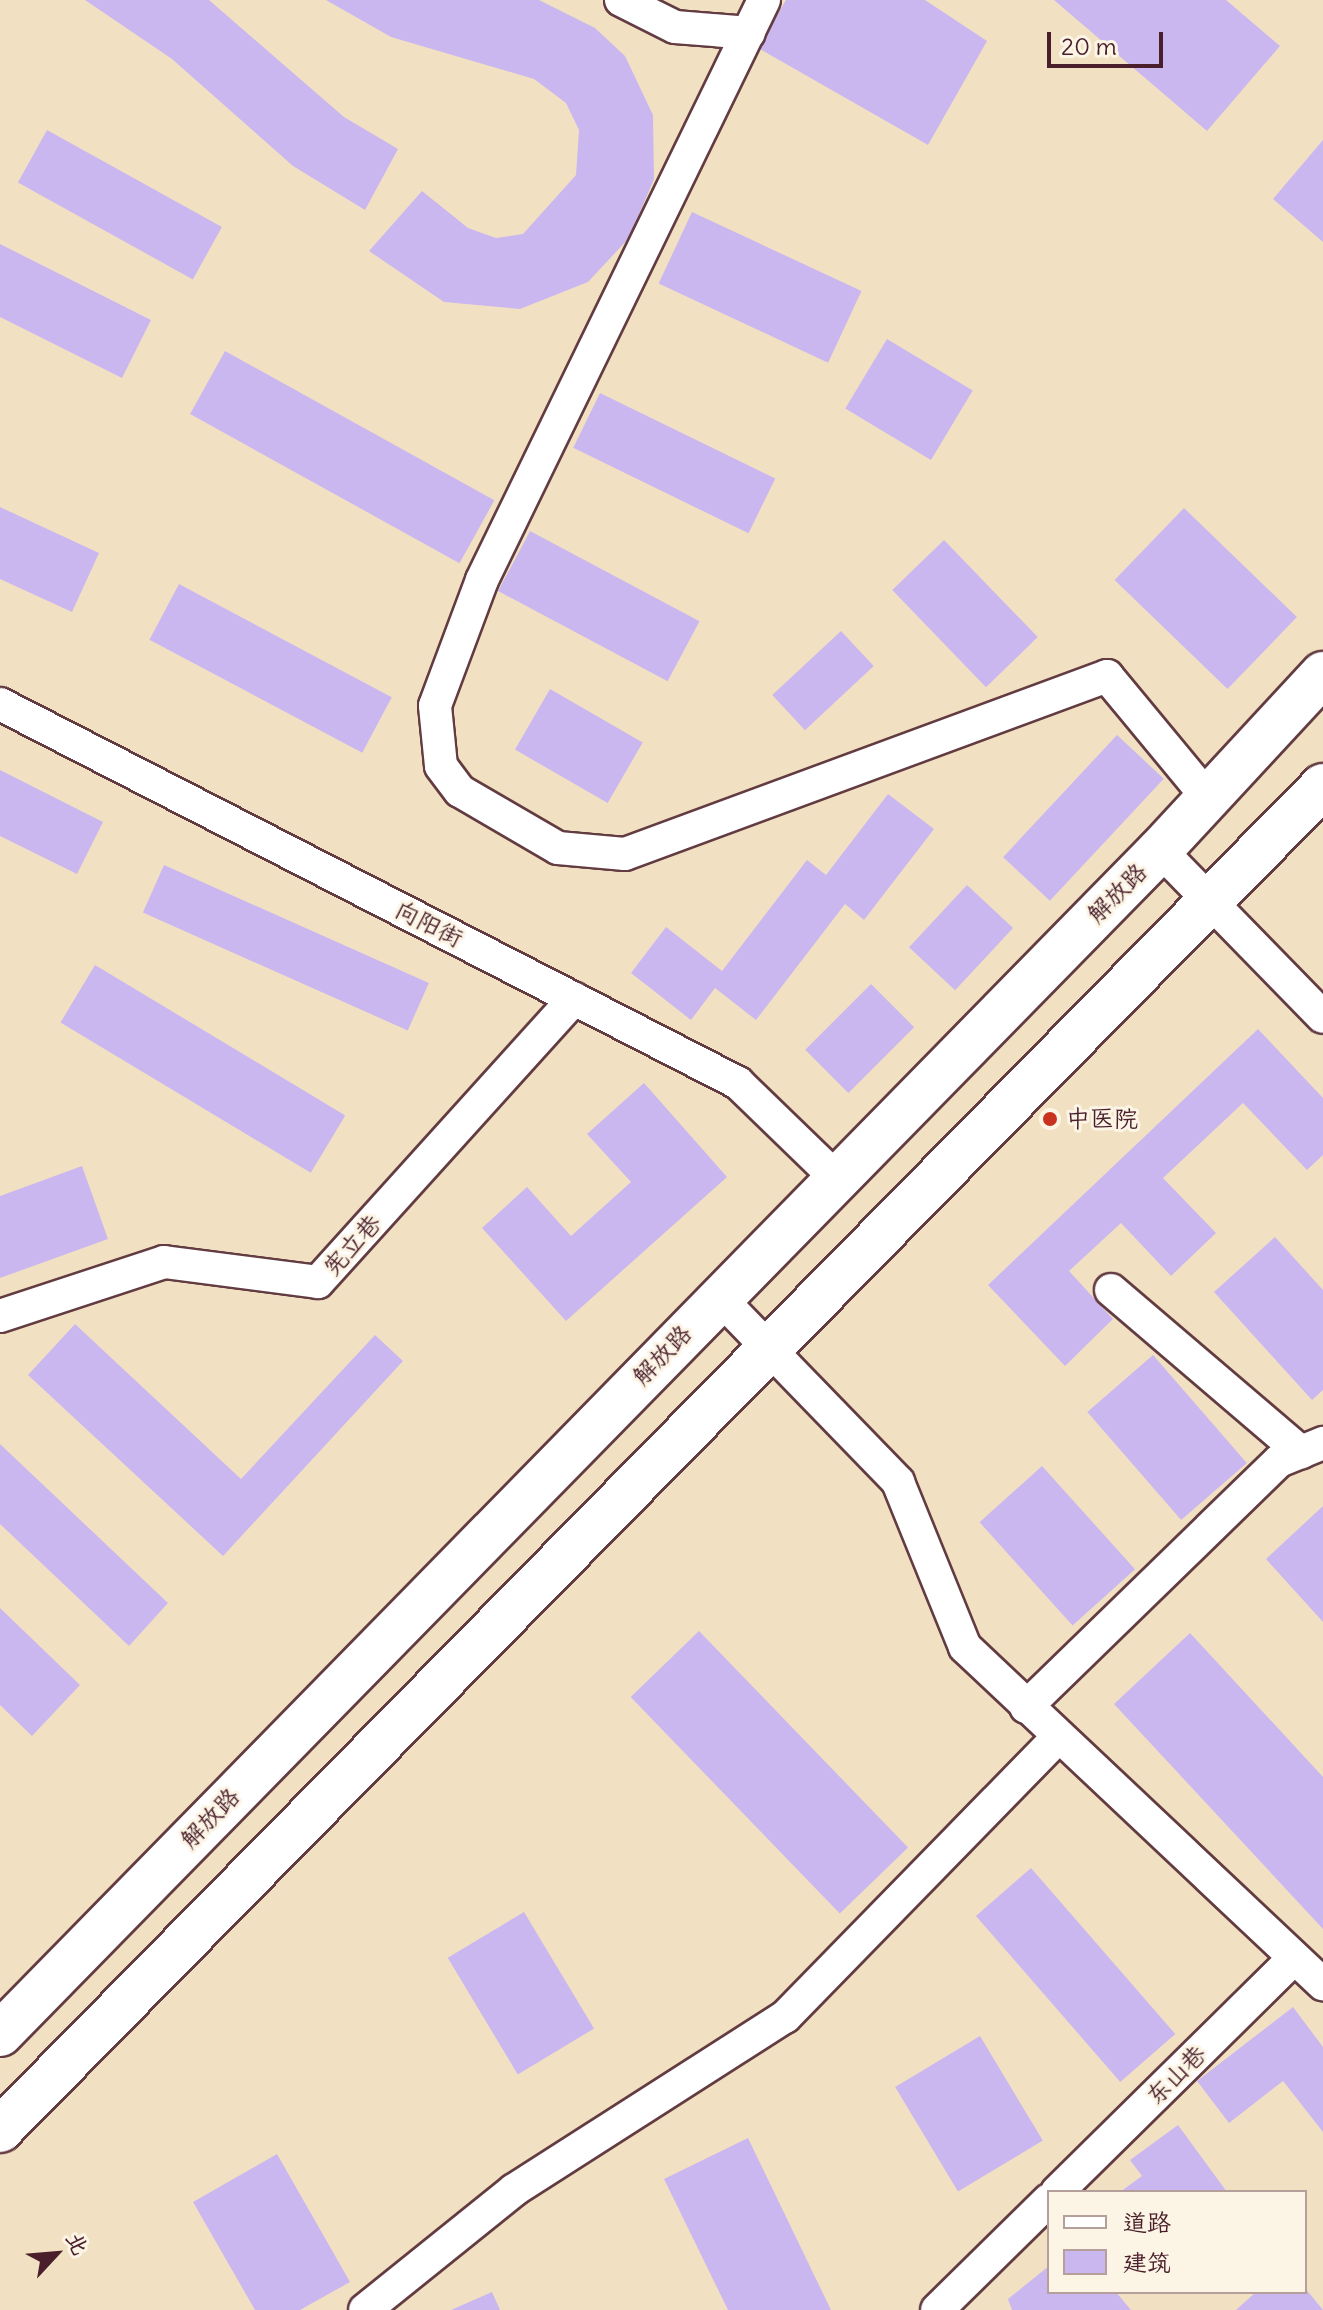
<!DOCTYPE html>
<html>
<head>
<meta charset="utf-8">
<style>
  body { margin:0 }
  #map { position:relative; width:1323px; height:2310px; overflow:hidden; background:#f1e1c2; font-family:Delius,"LXGW WenKai TC",sans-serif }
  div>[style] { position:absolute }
  .building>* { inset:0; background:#cbb7f0; transform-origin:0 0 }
  .roads { filter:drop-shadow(2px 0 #633c42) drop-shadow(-2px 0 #633c42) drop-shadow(0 2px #633c42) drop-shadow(0 -2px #633c42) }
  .street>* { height:32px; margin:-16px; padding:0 16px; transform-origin:16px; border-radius:16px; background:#fff }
  .primary>* { height:44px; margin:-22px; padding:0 22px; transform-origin:22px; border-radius:22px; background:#fff }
  .dots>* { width:22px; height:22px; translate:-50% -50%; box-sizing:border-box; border:4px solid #fcf5e5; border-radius:50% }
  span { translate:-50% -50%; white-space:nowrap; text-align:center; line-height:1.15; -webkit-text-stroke:6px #fcf5e5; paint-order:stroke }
  .street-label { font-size:24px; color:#4a1f2b }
  .poi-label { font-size:24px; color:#4a1f2b }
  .left { translate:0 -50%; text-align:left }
  .legend { position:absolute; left:1047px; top:2190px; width:260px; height:104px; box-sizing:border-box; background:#fcf5e5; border:2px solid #b59f9b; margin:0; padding:10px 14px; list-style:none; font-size:24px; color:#4a1f2b }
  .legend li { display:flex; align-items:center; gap:16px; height:40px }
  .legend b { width:40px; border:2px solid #b59f9b }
  .north { position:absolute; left:16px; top:2214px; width:80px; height:80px; -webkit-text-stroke:6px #fcf5e5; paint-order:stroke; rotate:64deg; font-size:22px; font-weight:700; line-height:32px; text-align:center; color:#4a1f2b }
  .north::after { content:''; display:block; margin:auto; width:28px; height:36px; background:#4a1f2b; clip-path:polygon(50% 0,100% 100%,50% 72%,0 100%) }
  .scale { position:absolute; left:1047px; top:32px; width:116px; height:36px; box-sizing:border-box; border:4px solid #4a1f2b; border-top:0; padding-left:10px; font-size:24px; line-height:28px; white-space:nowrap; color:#4a1f2b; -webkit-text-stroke:6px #fcf5e5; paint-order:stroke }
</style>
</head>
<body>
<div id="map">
  <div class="building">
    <div style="clip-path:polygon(85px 0,209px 0,344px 117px,398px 149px,365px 210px,293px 166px,172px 59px)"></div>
    <div style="clip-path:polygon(326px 0,539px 0,595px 28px,625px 56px,653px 115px,654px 179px,629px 238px,588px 282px,520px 309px,444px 302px,369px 251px,422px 191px,468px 228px,496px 238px,523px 234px,576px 175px,579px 130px,566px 103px,534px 79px,391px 37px)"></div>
    <div style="clip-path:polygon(786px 0,925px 0,987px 41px,928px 145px,758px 48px)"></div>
    <div style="clip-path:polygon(1054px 0,1226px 0,1280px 46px,1207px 131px)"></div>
    <div style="left:47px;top:130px;width:200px;height:60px;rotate:29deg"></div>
    <div style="clip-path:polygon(1323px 140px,1323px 242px,1273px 199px)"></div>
    <div style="left:692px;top:212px;width:187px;height:79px;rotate:25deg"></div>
    <div style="clip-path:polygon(0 244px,151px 320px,122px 378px,0 317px)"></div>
    <div style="left:887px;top:339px;width:100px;height:81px;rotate:31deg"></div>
    <div style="left:225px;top:351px;width:308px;height:72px;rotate:29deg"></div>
    <div style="left:600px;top:393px;width:195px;height:61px;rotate:26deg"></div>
    <div style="clip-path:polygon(0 507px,99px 553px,72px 612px,0 579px)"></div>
    <div style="left:1184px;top:508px;width:157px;height:100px;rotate:44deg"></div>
    <div style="left:530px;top:531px;width:192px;height:68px;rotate:28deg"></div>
    <div style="left:944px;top:540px;width:135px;height:72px;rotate:46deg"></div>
    <div style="left:179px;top:584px;width:241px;height:63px;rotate:28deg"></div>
    <div style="left:841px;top:631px;width:48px;height:94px;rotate:47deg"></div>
    <div style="left:550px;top:689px;width:107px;height:70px;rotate:30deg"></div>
    <div style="left:1117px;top:735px;width:64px;height:167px;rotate:43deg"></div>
    <div style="clip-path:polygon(0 770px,103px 822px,77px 874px,0 836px)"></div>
    <div style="clip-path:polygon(888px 794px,934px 829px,864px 920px,845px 904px,756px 1020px,715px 988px,691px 1020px,631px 973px,666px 927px,722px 971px,807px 860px,826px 875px)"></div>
    <div style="left:164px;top:865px;width:290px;height:52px;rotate:24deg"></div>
    <div style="left:967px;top:885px;width:63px;height:85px;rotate:43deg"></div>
    <div style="left:95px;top:965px;width:292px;height:67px;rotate:31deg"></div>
    <div style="left:871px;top:984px;width:61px;height:93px;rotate:45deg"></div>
    <div style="clip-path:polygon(1258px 1029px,1323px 1098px,1323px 1155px,1307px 1170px,1243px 1103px,1163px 1178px,1216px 1233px,1171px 1276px,1121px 1223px,1069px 1271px,1113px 1319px,1065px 1366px,988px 1285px)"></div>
    <div style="clip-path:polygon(644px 1083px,727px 1177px,566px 1321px,482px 1228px,527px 1187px,571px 1236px,631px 1182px,587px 1134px)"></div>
    <div style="clip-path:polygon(82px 1166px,108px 1239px,0 1278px,0 1196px)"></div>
    <div style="clip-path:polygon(1275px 1237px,1323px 1290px,1323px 1390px,1312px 1400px,1214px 1292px)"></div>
    <div style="clip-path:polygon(75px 1324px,241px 1479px,375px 1335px,403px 1361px,223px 1556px,28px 1375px)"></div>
    <div style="left:1153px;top:1355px;width:143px;height:87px;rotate:49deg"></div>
    <div style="clip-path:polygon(0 1444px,168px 1603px,129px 1646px,0 1524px)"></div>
    <div style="left:1042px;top:1466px;width:139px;height:84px;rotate:48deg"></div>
    <div style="clip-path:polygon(1323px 1506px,1323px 1622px,1266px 1559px)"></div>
    <div style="clip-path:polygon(0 1608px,80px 1685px,32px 1736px,0 1705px)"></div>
    <div style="left:699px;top:1631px;width:301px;height:95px;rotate:46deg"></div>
    <div style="clip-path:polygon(1190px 1633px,1323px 1777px,1323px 1929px,1114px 1704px)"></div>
    <div style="left:1031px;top:1868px;width:220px;height:73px;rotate:49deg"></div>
    <div style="left:524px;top:1912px;width:136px;height:89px;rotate:59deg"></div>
    <div style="clip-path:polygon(1293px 2007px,1323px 2047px,1323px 2132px,1283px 2081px,1229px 2123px,1197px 2081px)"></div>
    <div style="left:980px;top:2036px;width:122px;height:99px;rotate:59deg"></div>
    <div style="clip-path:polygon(1178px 2125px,1227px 2192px,1120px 2192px,1142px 2176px,1130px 2160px)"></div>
    <div style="clip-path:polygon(748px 2138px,831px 2310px,728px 2310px,664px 2179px)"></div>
    <div style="clip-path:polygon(277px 2154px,350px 2282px,300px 2310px,255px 2310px,193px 2202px)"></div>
    <div style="clip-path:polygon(1049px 2266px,1049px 2292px,1116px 2292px,1131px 2310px,1012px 2310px,1008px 2299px)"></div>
    <div style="clip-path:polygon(1305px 2288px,1323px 2310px,1236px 2310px,1256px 2292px)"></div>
    <div style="clip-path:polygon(492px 2292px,500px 2310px,451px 2310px)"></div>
  </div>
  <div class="roads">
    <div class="street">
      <div style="left:621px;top:0;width:60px;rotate:26.6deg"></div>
      <div style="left:675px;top:27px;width:74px;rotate:4.6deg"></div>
      <div style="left:764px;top:0;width:645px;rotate:115.93deg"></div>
      <div style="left:482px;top:580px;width:134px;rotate:110.5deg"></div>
      <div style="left:435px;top:706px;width:60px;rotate:84.3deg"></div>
      <div style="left:441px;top:766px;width:31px;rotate:53deg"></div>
      <div style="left:460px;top:791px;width:113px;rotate:30.2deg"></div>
      <div style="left:558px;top:848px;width:67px;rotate:5.1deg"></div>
      <div style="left:625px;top:854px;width:514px;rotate:-20.27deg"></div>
      <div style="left:1107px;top:676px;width:158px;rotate:50.4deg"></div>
      <div style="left:0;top:704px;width:830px;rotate:27.18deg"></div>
      <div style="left:738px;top:1083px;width:135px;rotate:44.1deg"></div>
      <div style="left:1160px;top:850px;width:233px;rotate:45.7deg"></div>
      <div style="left:1111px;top:1290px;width:250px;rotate:40.5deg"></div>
      <div style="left:718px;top:1296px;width:259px;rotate:45.9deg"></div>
      <div style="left:898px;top:1482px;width:178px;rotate:67.9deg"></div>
      <div style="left:965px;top:1647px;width:492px;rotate:43.3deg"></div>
      <div style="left:0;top:1316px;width:173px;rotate:-18.2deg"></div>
      <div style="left:164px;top:1262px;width:155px;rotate:7.4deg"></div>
      <div style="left:318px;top:1282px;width:382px;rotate:-47.9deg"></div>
      <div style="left:1026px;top:1707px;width:353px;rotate:-44.2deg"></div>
      <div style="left:1279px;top:1461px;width:48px;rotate:-22.2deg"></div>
      <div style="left:1057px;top:2192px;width:333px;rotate:-44.6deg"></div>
      <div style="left:365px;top:2310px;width:191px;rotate:-38.8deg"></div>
      <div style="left:514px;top:2190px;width:322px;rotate:-32.6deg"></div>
      <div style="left:785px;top:2017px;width:391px;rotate:-45.7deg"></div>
      <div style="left:937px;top:2310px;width:157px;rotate:-44.5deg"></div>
    </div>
    <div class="primary">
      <div style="left:0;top:2034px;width:1658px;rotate:-45.59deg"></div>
      <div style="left:1160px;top:850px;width:240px;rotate:-47.2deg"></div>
      <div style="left:0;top:2130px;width:1886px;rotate:-45.45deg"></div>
    </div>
  </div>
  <div class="dots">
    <div style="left:1050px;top:1119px;background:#c8321e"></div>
  </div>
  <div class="street-label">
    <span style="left:1117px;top:893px;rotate:-45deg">解放路</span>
    <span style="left:429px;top:924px;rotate:27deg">向阳街</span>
    <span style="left:352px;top:1245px;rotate:-48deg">宪立巷</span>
    <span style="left:662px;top:1355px;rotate:-46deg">解放路</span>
    <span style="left:210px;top:1818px;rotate:-46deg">解放路</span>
    <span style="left:1176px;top:2075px;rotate:-45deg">东山巷</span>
  </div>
  <div class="poi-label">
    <span class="left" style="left:1066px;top:1119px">中医院</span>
  </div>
  <ul class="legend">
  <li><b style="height:10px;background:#fff"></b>道路</li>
  <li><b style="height:22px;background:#cbb7f0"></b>建筑</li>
  </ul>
  <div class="north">北</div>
  <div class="scale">20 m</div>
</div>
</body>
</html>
